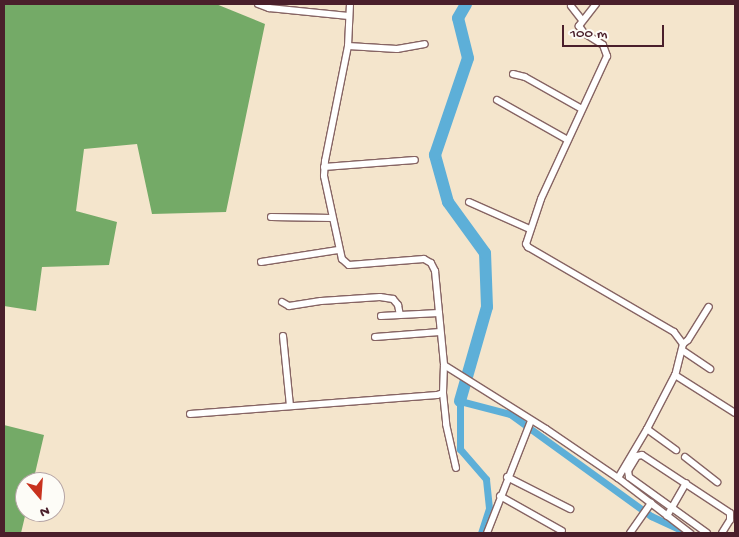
<!DOCTYPE html>
<html>
<head>
<meta charset="utf-8">
<style>
  body { margin:0 }
  #map { position:relative; width:739px; height:537px; overflow:hidden; background:#f4e5cc; font-family:"Gochi Hand",sans-serif }
  div>[style] { position:absolute }
  .forest>* { inset:0; background:#74aa67 }
  .canal>* { height:7px; margin:-3.5px; padding:0 3.5px; transform-origin:3.5px; border-radius:3.5px; background:#5dafd8 }
  .river>* { height:12px; margin:-6px; padding:0 6px; transform-origin:6px; border-radius:6px; background:#5dafd8 }
  .roads { filter:drop-shadow(1px 0 #866463) drop-shadow(-1px 0 #866463) drop-shadow(0 1px #866463) drop-shadow(0 -1px #866463) }
  .street>* { height:6px; margin:-3px; padding:0 3px; transform-origin:3px; border-radius:3px; background:#fff }
  span { translate:-50% -50%; white-space:nowrap; text-align:center; line-height:1.15; -webkit-text-stroke:4px #fdfcf7; paint-order:stroke }
  .frame { position:absolute; inset:0; border:5px solid #4a1f2b; pointer-events:none }
  .north { position:absolute; left:15px; top:472px; width:50px; height:50px; box-sizing:border-box; background:#fdfcf7; border:1px solid #b5a4a5; border-radius:50%; rotate:162deg; font-size:14px; font-weight:700; line-height:20px; text-align:center; color:#4a1f2b }
  .north::after { content:''; display:block; margin:auto; width:18px; height:22px; background:#c8321e; clip-path:polygon(50% 0,100% 100%,50% 72%,0 100%) }
  .scale { position:absolute; left:562px; top:25px; width:102px; height:22px; box-sizing:border-box; border:2px solid #4a1f2b; border-top:0; padding-left:6px; font-size:15px; line-height:18px; white-space:nowrap; color:#4a1f2b; -webkit-text-stroke:4px #fdfcf7; paint-order:stroke }
</style>
</head>
<body>
<div id="map">
  <div class="forest">
    <div style="clip-path:polygon(4px 4px,216px 4px,265px 24px,226px 212px,152px 214px,137px 144px,84px 149px,76px 211px,117px 222px,109px 265px,42px 267px,36px 311px,4px 306px)"></div>
    <div style="clip-path:polygon(4px 425px,44px 435px,33px 482px,25px 482px,26px 512px,21px 533px,4px 533px)"></div>
  </div>
  <div class="canal">
    <div style="left:481px;top:533px;width:26px;rotate:-72deg"></div>
    <div style="left:489px;top:508px;width:29px;rotate:-96deg"></div>
    <div style="left:486px;top:479px;width:40px;rotate:-131deg"></div>
    <div style="left:460px;top:449px;width:48px;rotate:-90deg"></div>
    <div style="left:460px;top:401px;width:52px;rotate:14.6deg"></div>
    <div style="left:510px;top:414px;width:174px;rotate:35.9deg"></div>
    <div style="left:651px;top:516px;width:40px;rotate:25deg"></div>
  </div>
  <div class="river">
    <div style="left:460px;top:401px;width:98px;rotate:-74deg"></div>
    <div style="left:487px;top:307px;width:54px;rotate:-92.1deg"></div>
    <div style="left:485px;top:253px;width:63px;rotate:-126deg"></div>
    <div style="left:448px;top:202px;width:49px;rotate:-105.5deg"></div>
    <div style="left:435px;top:155px;width:102px;rotate:-71.2deg"></div>
    <div style="left:468px;top:58px;width:41px;rotate:-104deg"></div>
    <div style="left:458px;top:18px;width:16px;rotate:-60deg"></div>
  </div>
  <div class="roads">
    <div class="street">
      <div style="left:258px;top:4px;width:12px;rotate:20deg"></div>
      <div style="left:269px;top:8px;width:80px;rotate:5.7deg"></div>
      <div style="left:350px;top:4px;width:42px;rotate:92.7deg"></div>
      <div style="left:348px;top:46px;width:117px;rotate:101.3deg"></div>
      <div style="left:325px;top:161px;width:15px;rotate:94deg"></div>
      <div style="left:324px;top:176px;width:85px;rotate:77.8deg"></div>
      <div style="left:342px;top:259px;width:9px;rotate:41deg"></div>
      <div style="left:349px;top:265px;width:75px;rotate:-4.6deg"></div>
      <div style="left:424px;top:259px;width:8px;rotate:30deg"></div>
      <div style="left:431px;top:263px;width:9px;rotate:63deg"></div>
      <div style="left:435px;top:271px;width:94px;rotate:84.5deg"></div>
      <div style="left:444px;top:365px;width:120px;rotate:32.1deg"></div>
      <div style="left:546px;top:429px;width:87px;rotate:34.2deg"></div>
      <div style="left:618px;top:478px;width:91px;rotate:37.4deg"></div>
      <div style="left:596px;top:4px;width:28px;rotate:128deg"></div>
      <div style="left:579px;top:26px;width:9px;rotate:54deg"></div>
      <div style="left:584px;top:33px;width:22px;rotate:32deg"></div>
      <div style="left:603px;top:45px;width:12px;rotate:70deg"></div>
      <div style="left:607px;top:56px;width:157px;rotate:114.8deg"></div>
      <div style="left:541px;top:199px;width:47px;rotate:108.4deg"></div>
      <div style="left:526px;top:244px;width:4px;rotate:56deg"></div>
      <div style="left:528px;top:247px;width:169px;rotate:30.2deg"></div>
      <div style="left:674px;top:332px;width:15px;rotate:53deg"></div>
      <div style="left:683px;top:344px;width:32px;rotate:104deg"></div>
      <div style="left:675px;top:375px;width:61px;rotate:117.4deg"></div>
      <div style="left:647px;top:429px;width:57px;rotate:120.6deg"></div>
      <div style="left:571px;top:6px;width:18px;rotate:52deg"></div>
      <div style="left:348px;top:46px;width:49px;rotate:3.5deg"></div>
      <div style="left:397px;top:49px;width:28px;rotate:-10deg"></div>
      <div style="left:513px;top:74px;width:12px;rotate:14deg"></div>
      <div style="left:525px;top:77px;width:65px;rotate:29.3deg"></div>
      <div style="left:497px;top:100px;width:81px;rotate:29.4deg"></div>
      <div style="left:324px;top:167px;width:91px;rotate:-4.4deg"></div>
      <div style="left:469px;top:202px;width:67px;rotate:23.9deg"></div>
      <div style="left:271px;top:217px;width:61px;rotate:0.9deg"></div>
      <div style="left:261px;top:262px;width:78px;rotate:-8.9deg"></div>
      <div style="left:282px;top:302px;width:8px;rotate:30deg"></div>
      <div style="left:289px;top:306px;width:32px;rotate:-9deg"></div>
      <div style="left:321px;top:301px;width:59px;rotate:-3.9deg"></div>
      <div style="left:380px;top:297px;width:13px;rotate:9deg"></div>
      <div style="left:393px;top:299px;width:8px;rotate:50deg"></div>
      <div style="left:398px;top:305px;width:10px;rotate:79deg"></div>
      <div style="left:381px;top:316px;width:58px;rotate:-3deg"></div>
      <div style="left:283px;top:336px;width:70px;rotate:84.3deg"></div>
      <div style="left:375px;top:337px;width:65px;rotate:-4.4deg"></div>
      <div style="left:683px;top:344px;width:6px;rotate:-39deg"></div>
      <div style="left:688px;top:340px;width:39px;rotate:-58deg"></div>
      <div style="left:682px;top:350px;width:34px;rotate:34deg"></div>
      <div style="left:675px;top:375px;width:71px;rotate:32.3deg"></div>
      <div style="left:443px;top:393px;width:31px;rotate:84deg"></div>
      <div style="left:446px;top:424px;width:45px;rotate:77.2deg"></div>
      <div style="left:190px;top:414px;width:248px;rotate:-4.4deg"></div>
      <div style="left:437px;top:395px;width:6px;rotate:-18deg"></div>
      <div style="left:443px;top:393px;width:28px;rotate:-88deg"></div>
      <div style="left:647px;top:429px;width:36px;rotate:36deg"></div>
      <div style="left:685px;top:457px;width:41px;rotate:38deg"></div>
      <div style="left:507px;top:477px;width:71px;rotate:26.9deg"></div>
      <div style="left:500px;top:496px;width:71px;rotate:29.4deg"></div>
      <div style="left:667px;top:516px;width:38px;rotate:-60deg"></div>
      <div style="left:487px;top:533px;width:120px;rotate:-68.6deg"></div>
      <div style="left:630px;top:533px;width:37px;rotate:-55deg"></div>
      <div style="left:707px;top:533px;width:96px;rotate:-144.3deg"></div>
      <div style="left:629px;top:477px;width:6px;rotate:-99deg"></div>
      <div style="left:628px;top:471px;width:17px;rotate:-59deg"></div>
      <div style="left:637px;top:456px;width:5px;rotate:-11deg"></div>
      <div style="left:642px;top:455px;width:105px;rotate:33.4deg"></div>
      <div style="left:730px;top:513px;width:7px;rotate:90deg"></div>
      <div style="left:730px;top:520px;width:15px;rotate:122deg"></div>
    </div>
  </div>
  <div class="frame"></div>
  <div class="north">N</div>
  <div class="scale">100 m</div>
</div>
</body>
</html>
